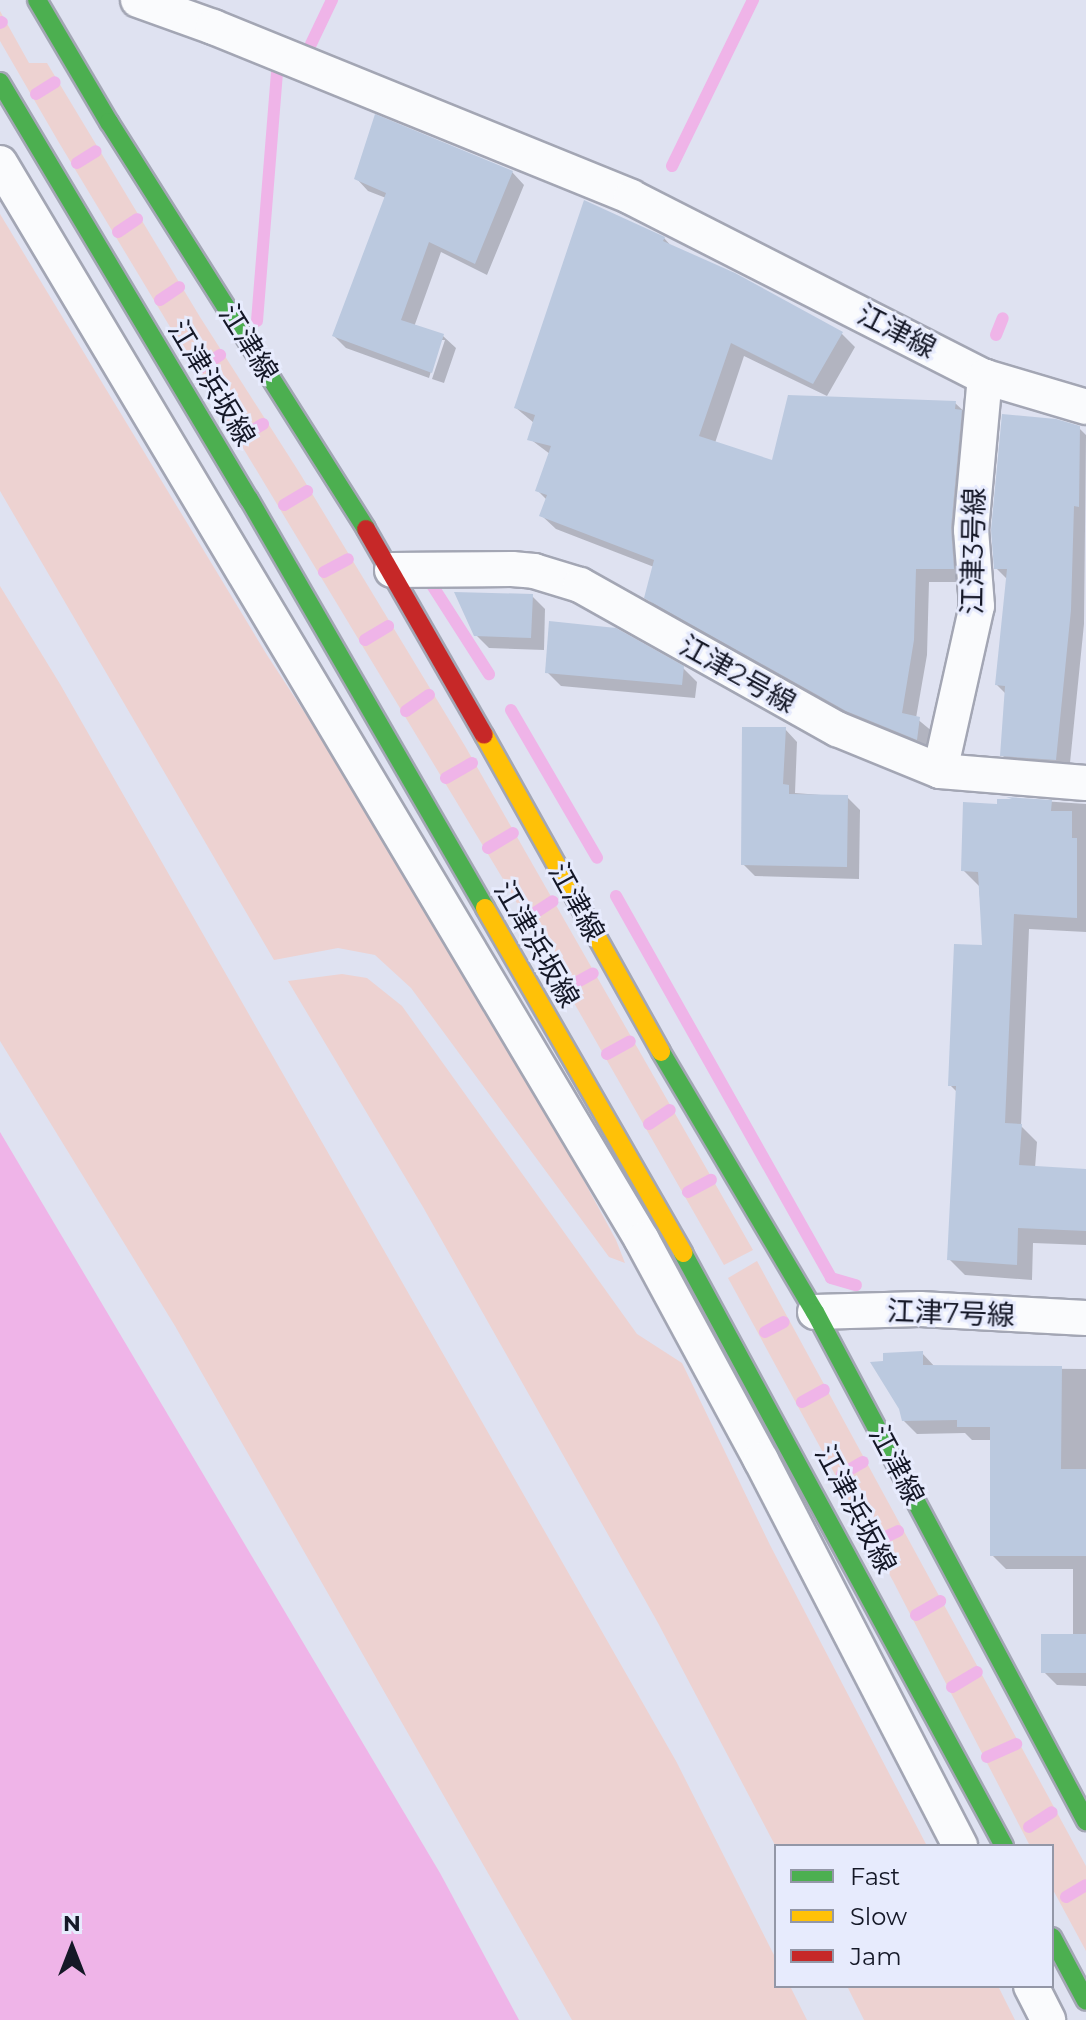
<!DOCTYPE html>
<html>
<head>
<meta charset="utf-8">
<style>
  body { margin:0 }
  #map { position:relative; width:1086px; height:2020px; overflow:hidden; background:#dfe2f1; font-family:Montserrat,"Noto Sans JP",sans-serif }
  div>[style] { position:absolute }
  .green>* { inset:0; background:#edd2d1 }
  .water>* { inset:0; background:#efb4e8 }
  .shadow>* { inset:0; background:#0003 }
  .stream>* { height:12px; margin:-6px; padding:0 6px; transform-origin:6px; border-radius:6px; background:#efb4e8 }
  .building>* { inset:0; background:#bbc9df; transform-origin:0 0 }
  .roads { filter:drop-shadow(2px 0 #a3a6b4) drop-shadow(-2px 0 #a3a6b4) drop-shadow(0 2px #a3a6b4) drop-shadow(0 -2px #a3a6b4) }
  .street>* { height:34px; margin:-17px; padding:0 17px; transform-origin:17px; border-radius:17px; background:#fafbfd }
  .fast>* { height:18px; margin:-9px; padding:0 9px; transform-origin:9px; border-radius:9px; background:#4caf50 }
  .slow>* { height:18px; margin:-9px; padding:0 9px; transform-origin:9px; border-radius:9px; background:#ffc107 }
  .jam>* { height:18px; margin:-9px; padding:0 9px; transform-origin:9px; border-radius:9px; background:#c62828 }
  span { translate:-50% -50%; white-space:nowrap; text-align:center; line-height:1.15; -webkit-text-stroke:6px #e7ebfd; paint-order:stroke }
  .street-label { font-size:28px; color:#151827 }
  .legend { position:absolute; left:774px; top:1844px; width:280px; height:144px; box-sizing:border-box; background:#e7ebfd; border:2px solid #9397a7; margin:0; padding:10px 14px; list-style:none; font-size:24px; color:#151827 }
  .legend li { display:flex; align-items:center; gap:16px; height:40px }
  .legend b { width:40px; border:2px solid #9397a7 }
  .north { position:absolute; left:32px; top:1908px; width:80px; height:80px; -webkit-text-stroke:6px #e7ebfd; paint-order:stroke; rotate:0deg; font-size:22px; font-weight:700; line-height:32px; text-align:center; color:#151827 }
  .north::after { content:''; display:block; margin:auto; width:28px; height:36px; background:#151827; clip-path:polygon(50% 0,100% 100%,50% 72%,0 100%) }
</style>
</head>
<body>
<div id="map">
  <div class="green">
    <div style="clip-path:polygon(0 11px,29px 63px,47px 63px,200px 317px,299px 472px,465px 746px,753px 1250px,724px 1265px,506px 884px,58px 141px,0 41px)"></div>
    <div style="clip-path:polygon(0 214px,267px 655px,359px 796px,526px 1074px,616px 1240px,625px 1263px,609px 1257px,411px 988px,375px 955px,338px 948px,274px 960px,0 491px)"></div>
    <div style="clip-path:polygon(0 586px,60px 684px,676px 1761px,776px 1959px,776px 1986px,790px 1986px,807px 2020px,572px 2020px,175px 1326px,0 1041px)"></div>
    <div style="clip-path:polygon(342px 974px,367px 978px,402px 1006px,637px 1334px,682px 1363px,770px 1545px,927px 1846px,776px 1847px,658px 1623px,423px 1207px,288px 981px)"></div>
    <div style="clip-path:polygon(757px 1261px,1086px 1866px,1086px 1951px,1052px 1888px,1052px 1846px,1030px 1846px,893px 1581px,728px 1278px)"></div>
    <div style="clip-path:polygon(847px 1986px,998px 1986px,1015px 2020px,864px 2020px)"></div>
  </div>
  <div class="water">
    <div style="clip-path:polygon(0 1132px,440px 1873px,519px 2020px,0 2020px)"></div>
  </div>
  <div class="shadow">
    <div style="clip-path:polygon(512px 172px,524px 185px,487px 275px,441px 252px,414px 327px,443px 336px,456px 348px,444px 383px,432px 379px,445px 340px,440px 340px,429px 378px,346px 348px,334px 336px,386px 198px,368px 191px,356px 178px)"></div>
    <div style="clip-path:polygon(664px 238px,673px 248px,842px 334px,855px 347px,827px 396px,744px 356px,715px 443px,773px 463px,955px 403px,969px 416px,967px 582px,929px 582px,927px 655px,916px 718px,933px 732px,930px 752px,862px 724px,661px 612px,647px 598px,654px 567px,556px 529px,542px 516px,547px 500px,537px 490px,550px 454px,530px 439px,534px 423px,516px 408px)"></div>
    <div style="clip-path:polygon(1079px 428px,1086px 435px,1084px 624px,1069px 773px,1016px 769px,1002px 755px,1006px 694px,997px 685px,1008px 580px,996px 568px)"></div>
    <div style="clip-path:polygon(532px 596px,545px 609px,544px 650px,489px 648px,476px 635px)"></div>
    <div style="clip-path:polygon(683px 668px,697px 682px,695px 698px,561px 686px,547px 672px)"></div>
    <div style="clip-path:polygon(785px 729px,797px 742px,795px 793px,847px 797px,860px 810px,859px 879px,755px 876px,743px 864px)"></div>
    <div style="clip-path:polygon(1012px 799px,1086px 804px,1086px 932px,1029px 929px,1021px 1126px,1037px 1142px,1035px 1168px,1086px 1171px,1086px 1245px,1033px 1243px,1032px 1280px,965px 1275px,949px 1259px,958px 1093px,950px 1085px,984px 947px,979px 886px,963px 870px,999px 806px,1014px 801px)"></div>
    <div style="clip-path:polygon(922px 1353px,936px 1368px,1086px 1369px,1086px 1686px,1057px 1685px,1044px 1672px,1073px 1636px,1073px 1569px,1006px 1569px,992px 1555px,992px 1440px,972px 1440px,965px 1433px,917px 1434px,903px 1420px)"></div>
  </div>
  <div class="stream">
    <div style="left:0;top:23px;width:2px;rotate:-27deg"></div>
    <div style="left:311px;top:44px;width:49px;rotate:-64.5deg"></div>
    <div style="left:36px;top:94px;width:22px;rotate:-32deg"></div>
    <div style="left:77px;top:163px;width:22px;rotate:-32deg"></div>
    <div style="left:672px;top:166px;width:185px;rotate:-64deg"></div>
    <div style="left:118px;top:232px;width:23px;rotate:-34deg"></div>
    <div style="left:160px;top:300px;width:23px;rotate:-34deg"></div>
    <div style="left:257px;top:321px;width:249px;rotate:-85.4deg"></div>
    <div style="left:996px;top:335px;width:18px;rotate:-68deg"></div>
    <div style="left:200px;top:368px;width:24px;rotate:-33deg"></div>
    <div style="left:244px;top:435px;width:22px;rotate:-30deg"></div>
    <div style="left:284px;top:505px;width:27px;rotate:-31deg"></div>
    <div style="left:324px;top:572px;width:27px;rotate:-28deg"></div>
    <div style="left:432px;top:585px;width:106px;rotate:57.4deg"></div>
    <div style="left:365px;top:640px;width:27px;rotate:-31deg"></div>
    <div style="left:511px;top:710px;width:171px;rotate:59.8deg"></div>
    <div style="left:406px;top:711px;width:28px;rotate:-35deg"></div>
    <div style="left:446px;top:778px;width:30px;rotate:-30deg"></div>
    <div style="left:488px;top:848px;width:29px;rotate:-31deg"></div>
    <div style="left:616px;top:896px;width:438px;rotate:60.6deg"></div>
    <div style="left:831px;top:1278px;width:26px;rotate:16deg"></div>
    <div style="left:530px;top:916px;width:27px;rotate:-33deg"></div>
    <div style="left:570px;top:986px;width:26px;rotate:-29deg"></div>
    <div style="left:607px;top:1054px;width:26px;rotate:-29deg"></div>
    <div style="left:649px;top:1124px;width:25px;rotate:-34deg"></div>
    <div style="left:688px;top:1192px;width:26px;rotate:-28deg"></div>
    <div style="left:765px;top:1332px;width:21px;rotate:-28deg"></div>
    <div style="left:802px;top:1402px;width:25px;rotate:-29deg"></div>
    <div style="left:842px;top:1474px;width:24px;rotate:-30deg"></div>
    <div style="left:879px;top:1540px;width:21px;rotate:-25deg"></div>
    <div style="left:916px;top:1615px;width:28px;rotate:-30deg"></div>
    <div style="left:952px;top:1687px;width:29px;rotate:-31deg"></div>
    <div style="left:987px;top:1757px;width:32px;rotate:-24deg"></div>
    <div style="left:1029px;top:1827px;width:27px;rotate:-33deg"></div>
    <div style="left:1066px;top:1897px;width:23px;rotate:-31deg"></div>
  </div>
  <div class="building">
    <div style="clip-path:polygon(375px 114px,513px 171px,475px 264px,429px 242px,401px 320px,444px 334px,432px 373px,332px 336px,386px 193px,354px 179px)"></div>
    <div style="clip-path:polygon(584px 200px,665px 237px,663px 241px,735px 273px,843px 332px,813px 384px,731px 343px,699px 436px,772px 460px,788px 395px,956px 401px,955px 409px,962px 410px,951px 528px,954px 569px,916px 569px,914px 640px,902px 713px,920px 717px,917px 740px,846px 711px,644px 598px,654px 560px,539px 516px,547px 495px,535px 491px,551px 446px,527px 440px,535px 415px,514px 408px)"></div>
    <div style="clip-path:polygon(1002px 414px,1056px 419px,1080px 426px,1079px 507px,1074px 506px,1071px 610px,1056px 760px,1000px 756px,1005px 686px,995px 685px,1007px 569px,994px 569px,991px 530px)"></div>
    <div style="clip-path:polygon(454px 592px,533px 594px,531px 638px,474px 636px)"></div>
    <div style="clip-path:polygon(549px 621px,616px 628px,684px 666px,682px 685px,545px 673px)"></div>
    <div style="clip-path:polygon(742px 727px,786px 727px,783px 784px,789px 785px,789px 794px,848px 795px,847px 867px,741px 865px)"></div>
    <div style="clip-path:polygon(1006px 797px,1052px 800px,1051px 811px,1072px 811px,1072px 838px,1077px 838px,1077px 918px,1014px 914px,1005px 1123px,1022px 1124px,1019px 1165px,1086px 1169px,1086px 1231px,1018px 1228px,1017px 1265px,947px 1260px,956px 1086px,948px 1086px,954px 944px,982px 945px,978px 872px,961px 871px,963px 802px,997px 804px,997px 799px,1012px 799px)"></div>
    <div style="clip-path:polygon(923px 1351px,923px 1365px,1062px 1366px,1061px 1469px,1086px 1469px,1086px 1556px,990px 1556px,990px 1427px,957px 1427px,957px 1420px,902px 1421px,899px 1409px,870px 1362px,883px 1361px,883px 1353px)"></div>
    <div style="left:1041px;top:1634px;width:45px;height:39px"></div>
  </div>
  <div class="roads">
    <div class="street">
      <div style="left:138px;top:0;width:80px;rotate:19.8deg"></div>
      <div style="left:213px;top:27px;width:451px;rotate:22.1deg"></div>
      <div style="left:631px;top:197px;width:397px;rotate:27deg"></div>
      <div style="left:985px;top:377px;width:105px;rotate:16.5deg"></div>
      <div style="left:0;top:163px;width:1254px;rotate:59.2deg"></div>
      <div style="left:642px;top:1240px;width:250px;rotate:61.6deg"></div>
      <div style="left:761px;top:1460px;width:434px;rotate:62.7deg"></div>
      <div style="left:392px;top:570px;width:120px;rotate:-0.5deg"></div>
      <div style="left:512px;top:569px;width:22px;rotate:5deg"></div>
      <div style="left:534px;top:571px;width:48px;rotate:16.9deg"></div>
      <div style="left:580px;top:585px;width:295px;rotate:29.3deg"></div>
      <div style="left:837px;top:729px;width:111px;rotate:22.2deg"></div>
      <div style="left:940px;top:771px;width:146px;rotate:4.7deg"></div>
      <div style="left:940px;top:771px;width:169px;rotate:-77.4deg"></div>
      <div style="left:977px;top:606px;width:76px;rotate:-94.5deg"></div>
      <div style="left:971px;top:530px;width:154px;rotate:-84.8deg"></div>
      <div style="left:815px;top:1312px;width:105px;rotate:-1.6deg"></div>
      <div style="left:920px;top:1309px;width:166px;rotate:3.1deg"></div>
      <div style="left:1031px;top:1986px;width:38px;rotate:63deg"></div>
    </div>
    <div class="fast">
      <div style="left:37px;top:0;width:142px;rotate:59.5deg"></div>
      <div style="left:109px;top:122px;width:481px;rotate:57.7deg"></div>
      <div style="left:0;top:82px;width:486px;rotate:59.2deg"></div>
      <div style="left:249px;top:499px;width:472px;rotate:60deg"></div>
      <div style="left:661px;top:1052px;width:302px;rotate:59.4deg"></div>
      <div style="left:815px;top:1312px;width:577px;rotate:61.97deg"></div>
      <div style="left:683px;top:1253px;width:674px;rotate:61.57deg"></div>
      <div style="left:1052px;top:1937px;width:72px;rotate:62deg"></div>
    </div>
    <div class="slow">
      <div style="left:484px;top:735px;width:363px;rotate:60.8deg"></div>
      <div style="left:485px;top:908px;width:398px;rotate:60.1deg"></div>
    </div>
    <div class="jam">
      <div style="left:366px;top:529px;width:237px;rotate:60.2deg"></div>
    </div>
  </div>
  <div class="street-label">
    <span style="left:897px;top:331px;rotate:27deg">江津線</span>
    <span style="left:249px;top:343px;rotate:58deg">江津線</span>
    <span style="left:212px;top:383px;rotate:59deg">江津浜坂線</span>
    <span style="left:973px;top:551px;rotate:-89deg">江津3号線</span>
    <span style="left:738px;top:674px;rotate:29deg">江津2号線</span>
    <span style="left:577px;top:902px;rotate:61deg">江津線</span>
    <span style="left:537px;top:944px;rotate:60deg">江津浜坂線</span>
    <span style="left:951px;top:1313px;rotate:2deg">江津7号線</span>
    <span style="left:897px;top:1465px;rotate:62deg">江津線</span>
    <span style="left:856px;top:1509px;rotate:62deg">江津浜坂線</span>
  </div>
  <ul class="legend">
  <li><b style="height:10px;background:#4caf50"></b>Fast</li>
  <li><b style="height:10px;background:#ffc107"></b>Slow</li>
  <li><b style="height:10px;background:#c62828"></b>Jam</li>
  </ul>
  <div class="north">N</div>
</div>
</body>
</html>
